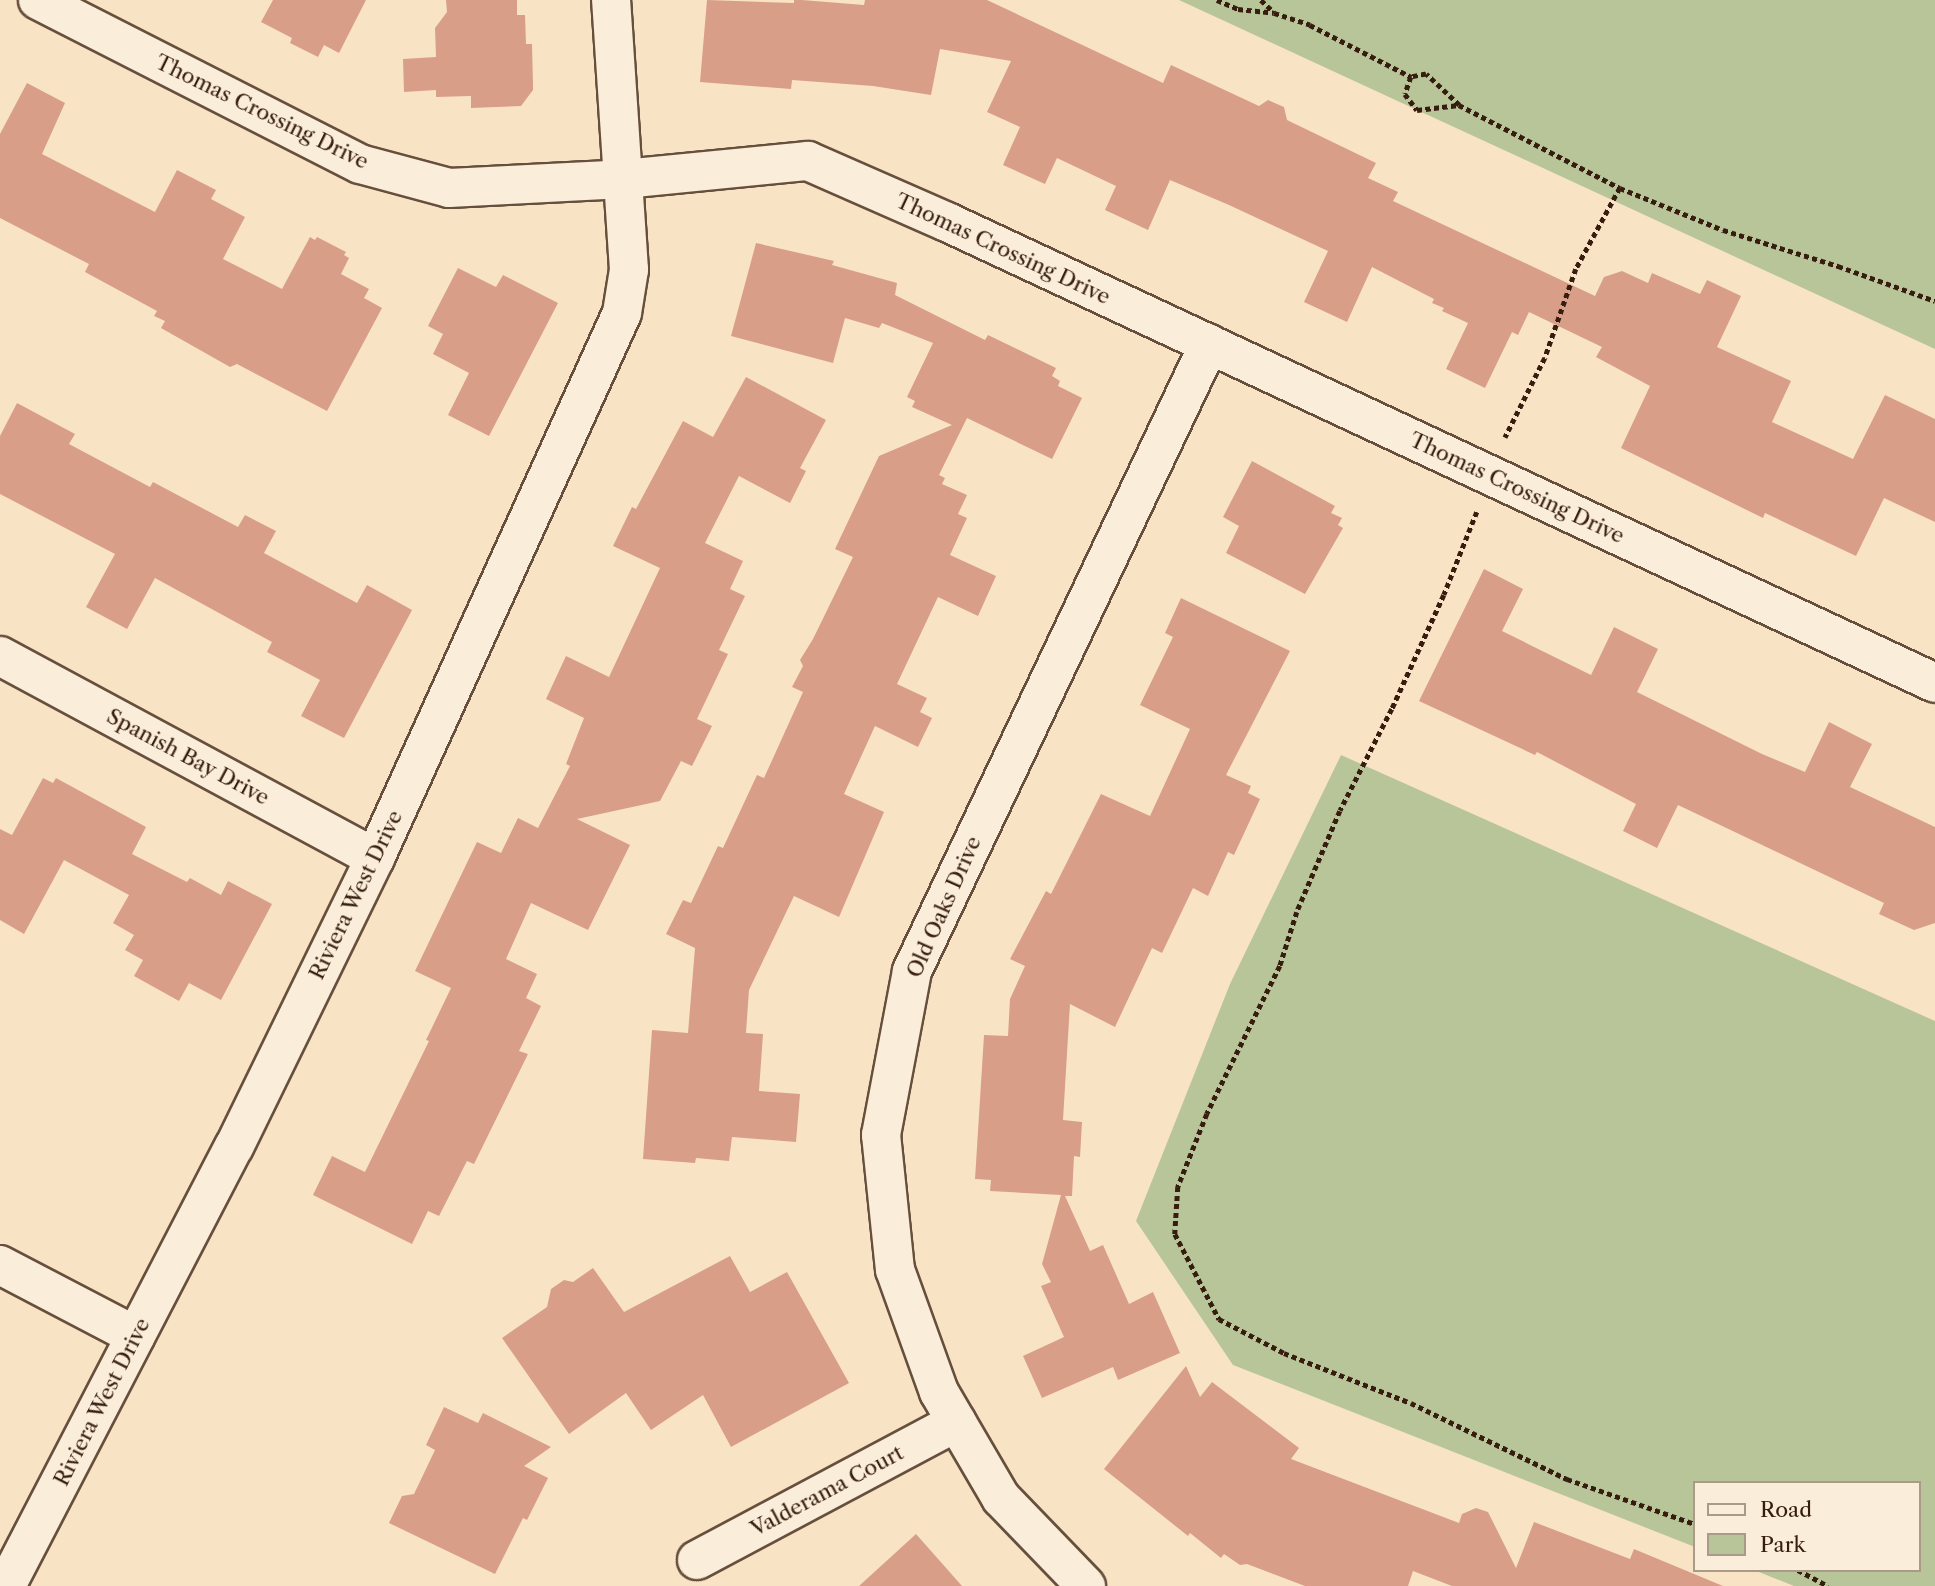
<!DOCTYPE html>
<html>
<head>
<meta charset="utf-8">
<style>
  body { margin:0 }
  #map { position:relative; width:1935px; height:1586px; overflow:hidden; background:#f8e4c5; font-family:"Libre Caslon Text",serif }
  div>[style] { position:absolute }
  .green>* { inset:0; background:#b8c598 }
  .building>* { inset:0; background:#d99e88 }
  .path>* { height:4.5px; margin-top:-2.25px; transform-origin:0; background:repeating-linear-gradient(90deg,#371d10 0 5px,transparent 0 8.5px) }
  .roads { filter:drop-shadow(2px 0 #674f3d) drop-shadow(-2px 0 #674f3d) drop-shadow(0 2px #674f3d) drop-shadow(0 -2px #674f3d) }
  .street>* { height:38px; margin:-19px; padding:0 19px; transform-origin:19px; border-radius:19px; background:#faedd9 }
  span { translate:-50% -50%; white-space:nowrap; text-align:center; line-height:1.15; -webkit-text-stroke:6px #faedd9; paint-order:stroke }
  .street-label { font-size:21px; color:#371d10 }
  .legend { position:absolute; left:1693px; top:1481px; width:228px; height:91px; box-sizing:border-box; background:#faedd9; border:2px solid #ac9a89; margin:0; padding:9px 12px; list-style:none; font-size:21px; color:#371d10 }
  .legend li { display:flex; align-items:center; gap:14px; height:35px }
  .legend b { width:35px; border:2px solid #ac9a89 }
</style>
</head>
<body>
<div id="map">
  <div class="green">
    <div style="clip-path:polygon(1179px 0,1935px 0,1935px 349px,1417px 110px)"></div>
    <div style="clip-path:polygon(1341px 755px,1935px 1021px,1935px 1586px,1794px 1586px,1754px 1570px,1919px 1570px,1919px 1483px,1695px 1483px,1695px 1547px,1233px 1365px,1136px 1221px,1230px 984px)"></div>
  </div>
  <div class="building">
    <div style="clip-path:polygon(273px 0,366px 0,339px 53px,324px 45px,318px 57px,290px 43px,292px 38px,261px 22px)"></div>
    <div style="clip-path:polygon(446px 0,517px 0,517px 15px,525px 15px,526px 44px,532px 44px,533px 84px,533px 90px,521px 106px,471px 108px,471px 96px,436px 97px,436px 90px,404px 92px,403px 59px,436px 57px,435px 28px,447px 12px)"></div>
    <div style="clip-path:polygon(707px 0,794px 3px,794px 0,802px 0,864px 5px,865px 0,987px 0,1163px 83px,1171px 65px,1259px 106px,1268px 100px,1284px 107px,1287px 120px,1376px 163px,1368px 178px,1398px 192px,1393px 201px,1595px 296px,1604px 277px,1622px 271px,1648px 283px,1652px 273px,1700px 294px,1707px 280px,1741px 296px,1717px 347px,1791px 381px,1772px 422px,1853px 459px,1885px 395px,1935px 419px,1935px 522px,1884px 498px,1856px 556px,1765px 513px,1763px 518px,1621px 448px,1650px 386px,1596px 357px,1602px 347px,1529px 312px,1518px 335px,1512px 332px,1485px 388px,1446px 369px,1468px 323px,1442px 311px,1444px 308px,1432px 303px,1434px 299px,1372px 267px,1347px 322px,1304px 302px,1328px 251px,1229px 205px,1170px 180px,1148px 230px,1105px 210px,1116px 186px,1057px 158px,1045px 184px,1003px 165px,1020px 127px,987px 112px,1011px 61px,940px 49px,931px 95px,873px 86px,792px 80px,791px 89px,700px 82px)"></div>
    <div style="clip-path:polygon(27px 83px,65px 103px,42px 154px,155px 212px,177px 170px,216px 190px,211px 199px,245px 217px,223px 259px,282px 289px,310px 237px,315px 240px,317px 237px,346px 252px,344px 255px,349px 258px,341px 274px,369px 289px,364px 298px,382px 308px,327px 411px,237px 364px,230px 367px,161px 328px,165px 321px,154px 316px,157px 311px,85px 272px,89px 264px,0 218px,0 134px)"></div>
    <div style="clip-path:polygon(756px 243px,834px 261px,832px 265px,897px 283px,895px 295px,985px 340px,988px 335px,1056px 368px,1052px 376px,1060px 381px,1058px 386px,1082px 398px,1052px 459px,967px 418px,939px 475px,945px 478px,942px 484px,967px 495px,958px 514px,967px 518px,950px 555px,996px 576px,978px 616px,938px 597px,897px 684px,927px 698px,920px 712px,932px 718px,918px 747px,875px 726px,844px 794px,884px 812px,839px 917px,794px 896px,749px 990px,746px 1033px,763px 1034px,759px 1091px,800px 1094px,796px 1142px,732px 1137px,729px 1161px,696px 1158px,695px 1163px,643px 1159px,652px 1030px,688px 1033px,695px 948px,666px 934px,683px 900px,691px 903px,718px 846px,723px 848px,757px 775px,764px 778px,803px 692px,792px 687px,803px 666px,800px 660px,813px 639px,853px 557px,835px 549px,879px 456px,952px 425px,912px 407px,915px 401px,907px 397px,933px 343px,882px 323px,879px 328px,845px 318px,833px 363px,731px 336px)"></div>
    <div style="clip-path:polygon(458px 268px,496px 287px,503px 275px,558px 303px,489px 436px,448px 415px,469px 373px,433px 354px,443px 334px,428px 326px)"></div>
    <div style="clip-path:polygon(746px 377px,826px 420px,800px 468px,806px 471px,790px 503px,739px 476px,705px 543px,743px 561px,730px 589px,745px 596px,719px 650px,728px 654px,697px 719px,712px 726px,692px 766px,681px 761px,660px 801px,577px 819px,630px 845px,588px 930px,531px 903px,506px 959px,537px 974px,526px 998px,541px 1006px,519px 1051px,528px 1054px,474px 1164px,467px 1161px,439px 1216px,428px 1211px,412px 1244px,313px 1195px,332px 1156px,365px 1172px,429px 1041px,426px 1040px,451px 988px,415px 971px,477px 842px,501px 853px,518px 818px,538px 828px,570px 766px,566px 764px,584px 718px,546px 699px,566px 656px,609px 677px,660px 568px,613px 546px,632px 507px,636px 509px,683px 421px,713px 437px)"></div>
    <div style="clip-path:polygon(17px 403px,75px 434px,69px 444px,150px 487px,153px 482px,238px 527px,245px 515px,276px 531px,264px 553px,357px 603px,367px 585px,412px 610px,344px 738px,301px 716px,320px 680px,267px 652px,272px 642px,155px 578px,127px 629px,86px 607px,115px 554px,0 494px,0 436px)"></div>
    <div style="clip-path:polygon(1252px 461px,1335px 506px,1331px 513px,1342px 518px,1338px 525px,1343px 528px,1305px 594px,1226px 553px,1239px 526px,1223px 517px)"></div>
    <div style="clip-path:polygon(1484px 569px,1523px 589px,1502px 631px,1591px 675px,1614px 627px,1658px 649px,1637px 692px,1762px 754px,1805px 772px,1829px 722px,1872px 744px,1850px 787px,1935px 827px,1935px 923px,1914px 930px,1879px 914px,1884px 903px,1678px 805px,1657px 848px,1623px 831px,1636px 804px,1537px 752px,1535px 755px,1419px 701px)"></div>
    <div style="clip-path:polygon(1181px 598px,1290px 651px,1226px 775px,1251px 786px,1248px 793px,1260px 799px,1234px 855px,1228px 852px,1208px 896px,1193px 888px,1162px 953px,1152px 948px,1115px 1027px,1070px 1004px,1063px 1120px,1082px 1122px,1080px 1157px,1074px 1156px,1072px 1196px,1065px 1196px,1090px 1251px,1103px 1245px,1129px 1304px,1153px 1292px,1180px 1353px,1118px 1380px,1113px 1367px,1042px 1398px,1023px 1356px,1064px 1337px,1041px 1286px,1051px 1282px,1042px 1264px,1061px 1195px,990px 1191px,991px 1180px,975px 1179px,984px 1035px,1008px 1036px,1010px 999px,1025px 966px,1010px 959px,1046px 891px,1051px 894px,1101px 794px,1150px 816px,1190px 729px,1140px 705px,1173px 637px,1165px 633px)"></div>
    <div style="clip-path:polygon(43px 778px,53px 783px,56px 778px,146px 827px,132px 854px,187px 882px,190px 878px,221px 895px,228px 881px,272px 904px,221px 1000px,189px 983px,179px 1001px,134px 976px,143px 960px,125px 950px,134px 935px,113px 923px,129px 895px,64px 860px,24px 934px,0 920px,0 829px,12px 835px)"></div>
    <div style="clip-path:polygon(730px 1256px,750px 1292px,787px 1272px,849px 1383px,731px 1447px,703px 1395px,651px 1430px,626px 1393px,569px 1434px,502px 1338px,547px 1307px,551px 1289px,564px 1280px,573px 1282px,593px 1268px,624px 1312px)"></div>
    <div style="clip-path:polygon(1186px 1366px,1200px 1397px,1212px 1382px,1299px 1448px,1291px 1459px,1459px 1523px,1462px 1514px,1476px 1508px,1488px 1512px,1516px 1568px,1534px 1522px,1630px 1559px,1634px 1549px,1723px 1586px,1452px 1586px,1413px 1571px,1408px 1586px,1305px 1586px,1247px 1564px,1240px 1565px,1224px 1554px,1221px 1558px,1190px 1533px,1188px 1536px,1104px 1469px)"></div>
    <div style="clip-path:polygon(444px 1407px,478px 1423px,483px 1413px,551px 1447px,524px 1466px,548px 1478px,527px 1520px,523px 1518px,495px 1574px,389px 1523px,402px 1496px,414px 1494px,435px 1450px,426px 1445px)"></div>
    <div style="clip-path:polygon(916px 1534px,962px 1586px,859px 1586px)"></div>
  </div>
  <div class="path">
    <div style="left:1217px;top:0;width:23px;rotate:23deg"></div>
    <div style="left:1238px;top:9px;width:36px;rotate:6deg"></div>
    <div style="left:1274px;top:13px;width:38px;rotate:18deg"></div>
    <div style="left:1310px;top:25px;width:114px;rotate:27.2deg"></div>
    <div style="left:1261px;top:0;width:18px;rotate:43deg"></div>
    <div style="left:1459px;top:105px;width:45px;rotate:-136.8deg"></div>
    <div style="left:1426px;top:74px;width:15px;rotate:169deg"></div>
    <div style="left:1411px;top:77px;width:18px;rotate:109deg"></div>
    <div style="left:1405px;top:94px;width:20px;rotate:53deg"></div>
    <div style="left:1417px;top:110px;width:42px;rotate:-6.8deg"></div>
    <div style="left:1459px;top:105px;width:181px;rotate:27.3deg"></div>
    <div style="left:1620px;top:188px;width:92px;rotate:118.5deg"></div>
    <div style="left:1576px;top:269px;width:94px;rotate:109.2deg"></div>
    <div style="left:1545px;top:358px;width:89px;rotate:116.6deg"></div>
    <div style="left:1620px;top:188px;width:111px;rotate:22.2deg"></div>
    <div style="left:1723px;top:230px;width:121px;rotate:17.4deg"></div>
    <div style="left:1838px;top:266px;width:103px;rotate:19.8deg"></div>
    <div style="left:1477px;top:512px;width:89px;rotate:111.7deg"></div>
    <div style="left:1444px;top:595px;width:125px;rotate:114.5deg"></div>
    <div style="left:1392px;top:709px;width:114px;rotate:117deg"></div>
    <div style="left:1340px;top:811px;width:110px;rotate:113.1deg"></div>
    <div style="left:1297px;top:912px;width:57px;rotate:107.5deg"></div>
    <div style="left:1280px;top:966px;width:165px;rotate:116.3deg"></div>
    <div style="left:1207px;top:1114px;width:79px;rotate:111.7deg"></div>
    <div style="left:1178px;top:1187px;width:47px;rotate:93.7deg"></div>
    <div style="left:1175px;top:1234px;width:96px;rotate:62.6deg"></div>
    <div style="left:1219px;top:1319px;width:73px;rotate:27.6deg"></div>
    <div style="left:1284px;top:1353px;width:136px;rotate:21.5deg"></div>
    <div style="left:1411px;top:1403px;width:174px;rotate:26deg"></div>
    <div style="left:1567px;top:1479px;width:136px;rotate:19.4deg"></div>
    <div style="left:1798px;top:1570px;width:34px;rotate:28deg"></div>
  </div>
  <div class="roads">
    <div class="street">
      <div style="left:38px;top:0;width:361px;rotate:27deg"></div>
      <div style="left:360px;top:164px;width:92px;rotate:15.1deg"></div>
      <div style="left:449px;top:188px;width:175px;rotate:-2.9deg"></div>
      <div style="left:624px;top:179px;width:185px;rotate:-5.6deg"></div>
      <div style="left:808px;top:161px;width:152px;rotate:23.7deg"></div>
      <div style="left:947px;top:222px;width:1090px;rotate:25.01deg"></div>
      <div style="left:0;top:656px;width:426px;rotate:28.3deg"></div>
      <div style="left:0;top:1265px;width:153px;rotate:27.6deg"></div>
      <div style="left:697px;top:1560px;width:294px;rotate:-28deg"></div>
      <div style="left:6px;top:1586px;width:495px;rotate:-62.6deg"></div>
      <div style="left:234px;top:1147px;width:322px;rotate:-64deg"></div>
      <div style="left:375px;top:858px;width:598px;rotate:-65.62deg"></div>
      <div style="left:622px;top:313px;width:44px;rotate:-80.8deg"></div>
      <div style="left:629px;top:270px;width:271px;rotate:-93.8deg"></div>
      <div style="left:1086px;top:1586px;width:122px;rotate:-134deg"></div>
      <div style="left:1001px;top:1498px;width:123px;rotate:-120.3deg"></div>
      <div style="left:939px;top:1392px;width:130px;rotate:-109.8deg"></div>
      <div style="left:895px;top:1270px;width:136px;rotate:-95.9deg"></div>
      <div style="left:881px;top:1135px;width:167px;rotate:-79.3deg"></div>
      <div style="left:912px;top:971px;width:694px;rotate:-64.65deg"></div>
    </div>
  </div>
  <div class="street-label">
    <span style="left:262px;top:112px;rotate:26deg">Thomas Crossing Drive</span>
    <span style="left:1003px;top:249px;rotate:25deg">Thomas Crossing Drive</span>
    <span style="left:1517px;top:488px;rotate:25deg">Thomas Crossing Drive</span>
    <span style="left:188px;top:757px;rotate:28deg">Spanish Bay Drive</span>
    <span style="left:356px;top:895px;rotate:-64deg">Riviera West Drive</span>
    <span style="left:944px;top:907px;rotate:-66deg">Old Oaks Drive</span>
    <span style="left:102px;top:1402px;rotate:-63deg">Riviera West Drive</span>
    <span style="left:827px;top:1491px;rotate:-28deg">Valderama Court</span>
  </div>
  <ul class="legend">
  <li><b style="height:9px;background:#faedd9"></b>Road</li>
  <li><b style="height:19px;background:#b8c598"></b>Park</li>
  </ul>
</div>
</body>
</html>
